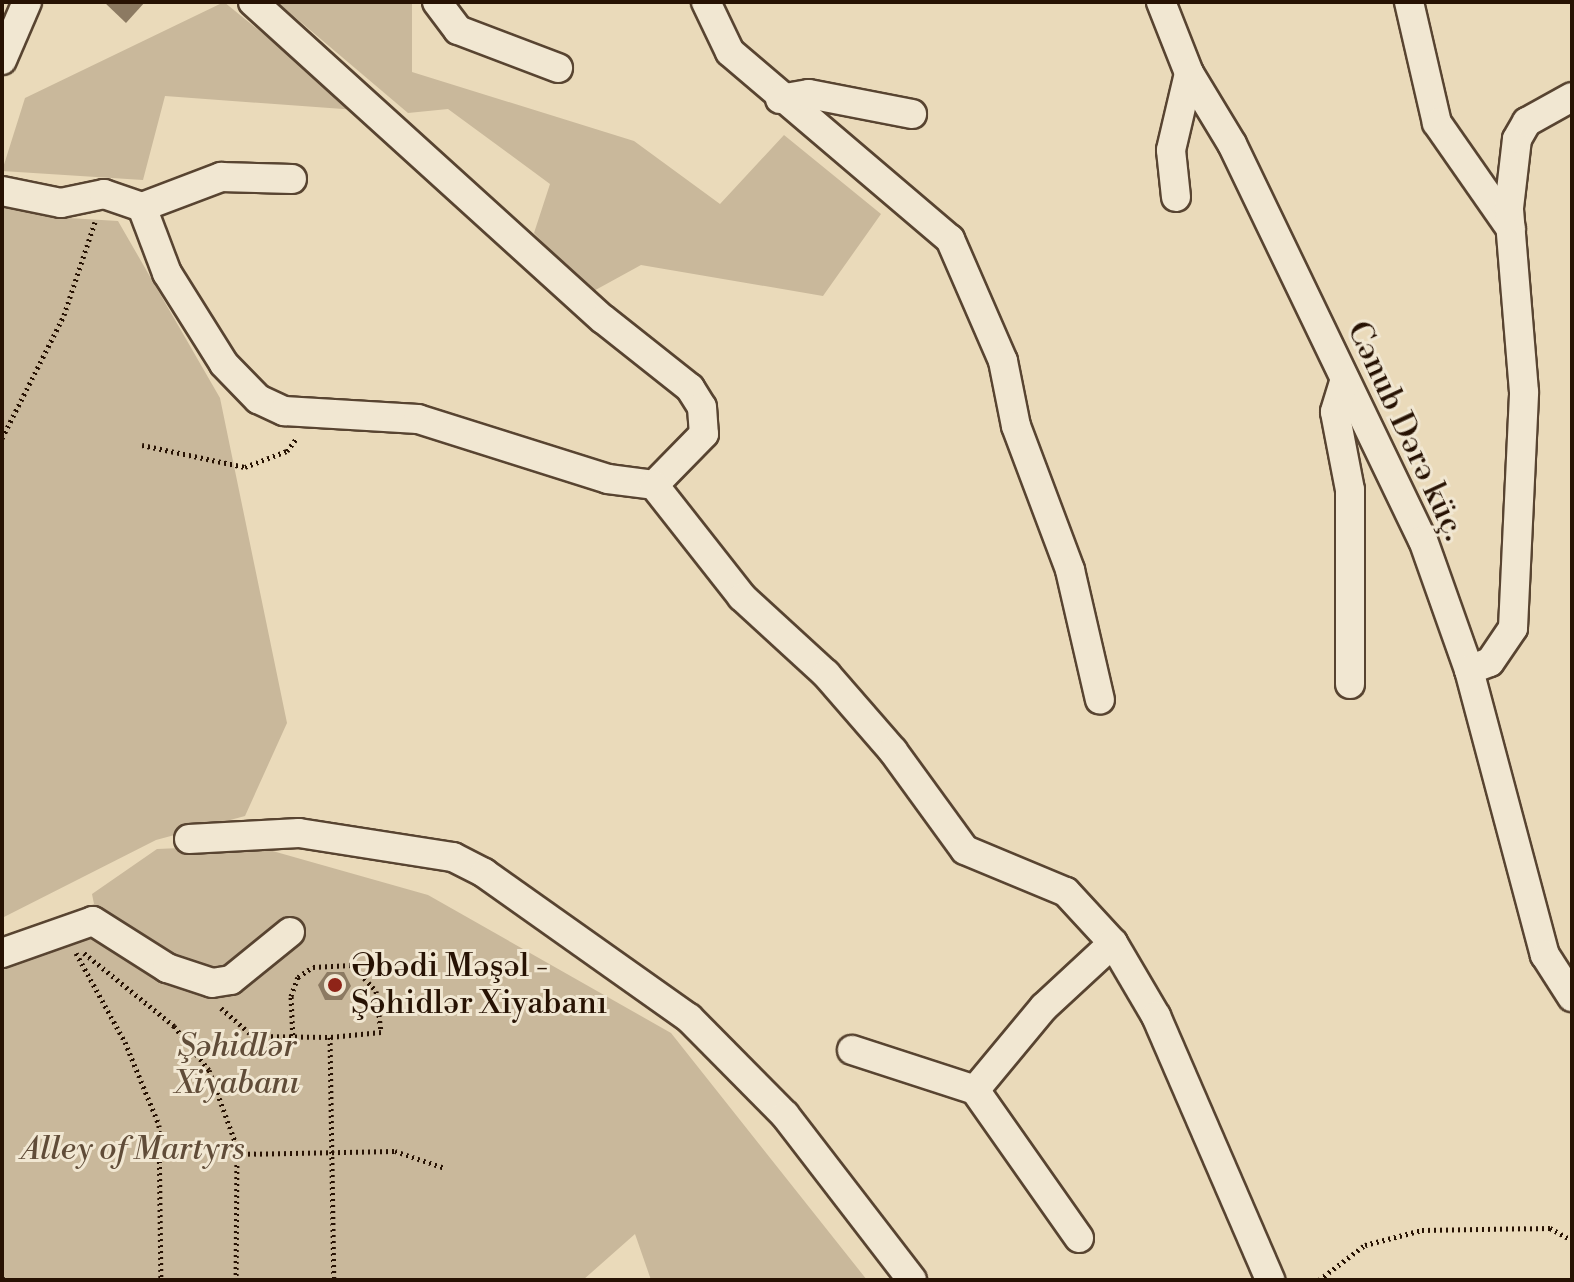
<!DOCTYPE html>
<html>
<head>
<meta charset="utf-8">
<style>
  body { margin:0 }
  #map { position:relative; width:1574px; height:1282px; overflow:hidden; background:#eadaba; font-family:"Libre Bodoni",serif }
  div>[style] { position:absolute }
  .green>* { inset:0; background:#c9b89b }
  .building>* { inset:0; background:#8c7a62 }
  .path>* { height:5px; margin-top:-2.5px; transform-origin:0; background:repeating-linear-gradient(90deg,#271203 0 2px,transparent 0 6px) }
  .roads { filter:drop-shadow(2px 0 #584431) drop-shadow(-2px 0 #584431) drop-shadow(0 2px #584431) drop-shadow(0 -2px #584431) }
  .minor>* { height:28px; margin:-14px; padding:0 14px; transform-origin:14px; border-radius:14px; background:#f1e7d2 }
  .dots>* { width:22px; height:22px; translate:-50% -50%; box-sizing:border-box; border:4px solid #f1e7d2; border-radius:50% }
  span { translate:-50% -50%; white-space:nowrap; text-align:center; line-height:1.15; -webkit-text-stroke:6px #f1e7d2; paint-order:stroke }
  .street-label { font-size:32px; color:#271203 }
  .poi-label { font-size:32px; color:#271203 }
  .left { translate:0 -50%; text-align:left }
  .park-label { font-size:32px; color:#604c38; font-style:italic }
  .frame { position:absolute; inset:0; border:4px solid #271203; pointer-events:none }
</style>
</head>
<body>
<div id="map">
  <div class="green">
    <div style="clip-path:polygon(224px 2px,357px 110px,165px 96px,143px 180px,2px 171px,25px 98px)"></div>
    <div style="clip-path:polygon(277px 2px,412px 2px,412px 72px,634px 141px,720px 204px,784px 135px,881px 214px,823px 296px,641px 265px,590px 293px,534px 233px,550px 184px,448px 109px,408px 113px)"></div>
    <div style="clip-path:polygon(2px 199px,52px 217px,118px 221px,220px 398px,287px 723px,245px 816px,156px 840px,2px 918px)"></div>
    <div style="clip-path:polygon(251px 845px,428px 895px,671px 1033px,867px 1280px,651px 1280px,635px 1234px,583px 1280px,2px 1280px,2px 939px,94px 904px,92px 894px,157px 849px)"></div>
  </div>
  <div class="building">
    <div style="clip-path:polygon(104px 2px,145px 2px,126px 23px)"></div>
    <div style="clip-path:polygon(327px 972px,344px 972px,351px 986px,342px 1000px,325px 1000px,318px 985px)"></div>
  </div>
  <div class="path">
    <div style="left:2px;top:438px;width:138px;rotate:-63.2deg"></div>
    <div style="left:64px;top:315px;width:98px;rotate:-71.6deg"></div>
    <div style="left:142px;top:445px;width:105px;rotate:12.1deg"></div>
    <div style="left:245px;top:467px;width:45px;rotate:-20.9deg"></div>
    <div style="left:287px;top:451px;width:15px;rotate:-53deg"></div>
    <div style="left:76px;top:953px;width:102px;rotate:61.2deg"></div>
    <div style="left:125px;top:1042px;width:90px;rotate:67.7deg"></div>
    <div style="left:159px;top:1125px;width:155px;rotate:89.3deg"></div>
    <div style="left:84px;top:953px;width:116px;rotate:39deg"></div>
    <div style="left:174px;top:1026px;width:56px;rotate:51.5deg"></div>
    <div style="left:209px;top:1070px;width:82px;rotate:70deg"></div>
    <div style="left:237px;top:1147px;width:133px;rotate:90.4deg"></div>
    <div style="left:221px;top:1008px;width:43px;rotate:41.2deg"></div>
    <div style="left:253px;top:1036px;width:77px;rotate:0.7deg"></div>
    <div style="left:330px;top:1037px;width:243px;rotate:89.1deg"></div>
    <div style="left:293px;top:1041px;width:45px;rotate:-92.5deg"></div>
    <div style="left:291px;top:996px;width:20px;rotate:-70deg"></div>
    <div style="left:298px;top:977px;width:18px;rotate:-34deg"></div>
    <div style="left:313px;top:967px;width:39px;rotate:-3deg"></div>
    <div style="left:352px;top:965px;width:35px;rotate:47deg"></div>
    <div style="left:376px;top:991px;width:41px;rotate:83deg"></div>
    <div style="left:381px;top:1032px;width:51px;rotate:174.4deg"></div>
    <div style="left:236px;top:1154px;width:159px;rotate:-1.1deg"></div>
    <div style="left:395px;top:1151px;width:53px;rotate:18.8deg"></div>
    <div style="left:2px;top:1278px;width:4px;rotate:34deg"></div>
    <div style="left:1319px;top:1280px;width:58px;rotate:-37.3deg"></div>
    <div style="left:1365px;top:1245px;width:59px;rotate:-14.7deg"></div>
    <div style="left:1422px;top:1230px;width:128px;rotate:-0.9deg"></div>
    <div style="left:1550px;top:1228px;width:25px;rotate:29deg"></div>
  </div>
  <div class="roads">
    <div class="minor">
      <div style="left:253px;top:2px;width:472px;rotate:42.2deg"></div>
      <div style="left:603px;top:319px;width:111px;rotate:38.4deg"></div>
      <div style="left:690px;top:388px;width:22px;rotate:58deg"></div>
      <div style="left:702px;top:407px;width:27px;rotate:86deg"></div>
      <div style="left:704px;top:434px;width:71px;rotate:134.4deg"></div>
      <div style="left:437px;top:2px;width:35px;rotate:53deg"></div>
      <div style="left:458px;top:30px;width:107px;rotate:20.8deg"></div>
      <div style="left:706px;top:2px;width:55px;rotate:64.4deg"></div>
      <div style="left:730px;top:52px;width:289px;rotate:40.4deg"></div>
      <div style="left:950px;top:239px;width:133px;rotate:66.5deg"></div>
      <div style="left:1003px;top:361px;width:66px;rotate:78.7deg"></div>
      <div style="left:1016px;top:426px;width:154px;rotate:69.4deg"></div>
      <div style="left:1070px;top:570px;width:133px;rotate:77deg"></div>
      <div style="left:1161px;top:2px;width:76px;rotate:68.5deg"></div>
      <div style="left:1189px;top:73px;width:83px;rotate:58.8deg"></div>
      <div style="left:1232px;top:144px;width:440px;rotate:64.3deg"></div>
      <div style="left:1423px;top:540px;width:138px;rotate:70.5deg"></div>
      <div style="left:1469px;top:670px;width:295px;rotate:75.1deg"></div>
      <div style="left:1545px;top:955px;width:50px;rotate:57.3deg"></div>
      <div style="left:1409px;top:2px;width:124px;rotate:77deg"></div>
      <div style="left:1437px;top:123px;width:129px;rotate:55.1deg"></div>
      <div style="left:2px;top:60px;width:63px;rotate:-66.7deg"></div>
      <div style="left:780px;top:99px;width:29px;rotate:-10deg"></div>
      <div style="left:809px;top:94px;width:105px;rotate:11deg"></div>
      <div style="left:2px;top:191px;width:60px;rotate:11.5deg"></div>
      <div style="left:61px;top:203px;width:44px;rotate:-11.8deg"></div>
      <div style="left:104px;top:194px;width:40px;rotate:18.9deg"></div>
      <div style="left:142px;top:207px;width:71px;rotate:69.3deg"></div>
      <div style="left:167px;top:273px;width:107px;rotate:57.9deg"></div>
      <div style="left:224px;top:364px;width:49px;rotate:45.8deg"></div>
      <div style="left:258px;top:399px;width:29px;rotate:25deg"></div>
      <div style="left:284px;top:411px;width:134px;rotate:3.4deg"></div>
      <div style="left:418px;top:419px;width:199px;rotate:17.5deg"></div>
      <div style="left:608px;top:479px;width:46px;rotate:7.4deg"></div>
      <div style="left:654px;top:485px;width:142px;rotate:51.8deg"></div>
      <div style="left:742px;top:597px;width:114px;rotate:42.5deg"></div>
      <div style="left:826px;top:674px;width:102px;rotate:49deg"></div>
      <div style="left:893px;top:751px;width:122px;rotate:54deg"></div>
      <div style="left:965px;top:850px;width:109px;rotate:22.6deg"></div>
      <div style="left:1066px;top:892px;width:69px;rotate:47.3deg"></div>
      <div style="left:1113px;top:943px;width:85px;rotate:59.5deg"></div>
      <div style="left:1156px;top:1016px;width:288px;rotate:66.6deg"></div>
      <div style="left:1176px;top:197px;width:47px;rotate:-96.1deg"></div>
      <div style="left:1171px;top:150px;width:79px;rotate:-76.8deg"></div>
      <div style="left:142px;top:207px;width:85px;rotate:-20.8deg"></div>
      <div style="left:221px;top:177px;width:71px;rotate:1.6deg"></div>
      <div style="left:1344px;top:382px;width:31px;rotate:107deg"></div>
      <div style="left:1335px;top:412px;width:79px;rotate:79.1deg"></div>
      <div style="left:1350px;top:490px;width:194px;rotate:90deg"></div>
      <div style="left:1469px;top:670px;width:22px;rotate:-21deg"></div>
      <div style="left:1490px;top:662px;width:41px;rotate:-55.9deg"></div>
      <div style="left:1513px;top:628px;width:236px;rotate:-87.3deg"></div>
      <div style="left:1524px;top:392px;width:185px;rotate:-94.7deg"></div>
      <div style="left:1509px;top:208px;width:69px;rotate:-83.4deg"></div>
      <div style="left:1517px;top:139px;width:20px;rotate:-60deg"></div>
      <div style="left:1527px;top:122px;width:51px;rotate:-29.1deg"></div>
      <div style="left:189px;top:839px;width:110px;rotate:-3.1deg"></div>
      <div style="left:299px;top:833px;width:156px;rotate:8.9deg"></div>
      <div style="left:453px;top:857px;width:35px;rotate:27deg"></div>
      <div style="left:484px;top:873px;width:251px;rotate:35.3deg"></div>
      <div style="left:689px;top:1018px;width:136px;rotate:45.3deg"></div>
      <div style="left:785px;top:1115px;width:208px;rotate:52.4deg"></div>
      <div style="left:2px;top:953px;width:96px;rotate:-19.4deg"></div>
      <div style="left:93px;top:921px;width:88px;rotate:32.4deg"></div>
      <div style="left:167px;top:968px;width:47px;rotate:18.4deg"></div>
      <div style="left:212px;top:983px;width:19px;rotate:-9deg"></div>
      <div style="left:231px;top:980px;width:76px;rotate:-39.1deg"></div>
      <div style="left:852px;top:1050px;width:129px;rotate:18deg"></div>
      <div style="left:1079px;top:1238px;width:181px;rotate:-125.1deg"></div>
      <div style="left:975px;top:1090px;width:108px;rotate:-50.3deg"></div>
      <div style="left:1044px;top:1007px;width:94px;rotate:-42.8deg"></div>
    </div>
  </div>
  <div class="dots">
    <div style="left:335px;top:985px;background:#8f2418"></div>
  </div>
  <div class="street-label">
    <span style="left:1406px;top:431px;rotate:65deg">Cənub Dərə küç.</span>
  </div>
  <div class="poi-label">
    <span class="left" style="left:351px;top:985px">Əbədi Məşəl -<br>Şəhidlər Xiyabanı</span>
  </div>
  <div class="park-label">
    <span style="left:237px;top:1065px">Şəhidlər<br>Xiyabanı</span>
    <span style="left:133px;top:1149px">Alley of Martyrs</span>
  </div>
  <div class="frame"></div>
</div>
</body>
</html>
